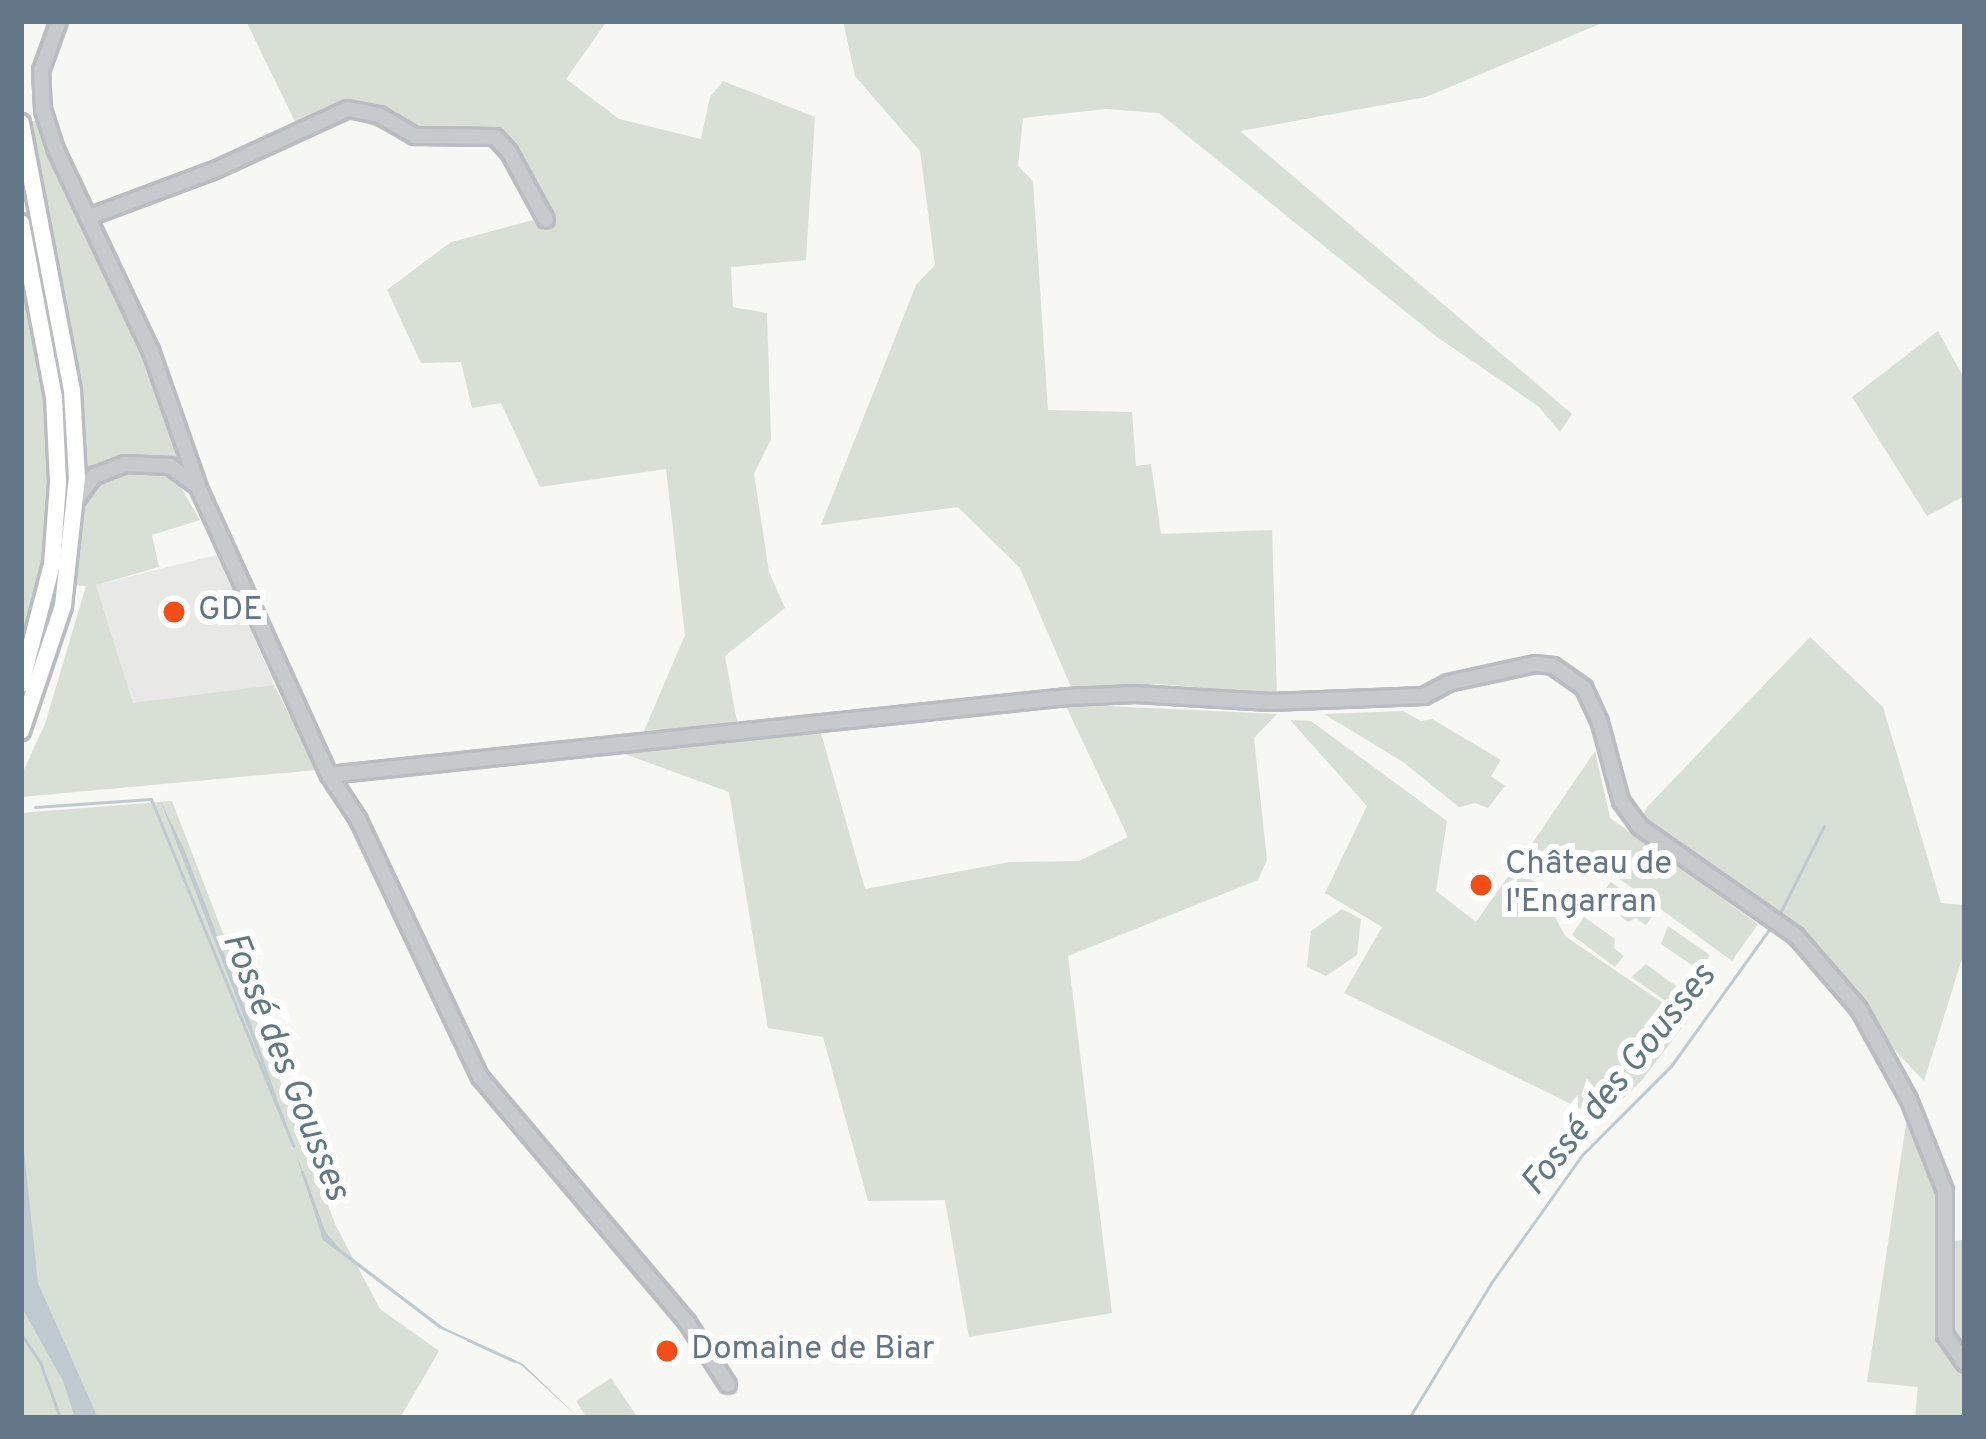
<!DOCTYPE html>
<html>
<head>
<meta charset="utf-8">
<style>
  body { margin:0 }
  #map { position:relative; width:1986px; height:1439px; overflow:hidden; background:#f7f7f3; font-family:Overpass,sans-serif }
  div>[style] { position:absolute }
  .built>* { inset:0; background:#e8e9e7 }
  .green>* { inset:0; background:#d8dfd4 }
  .water>* { inset:0; background:#bfcad0 }
  .stream>* { height:3px; margin:-1.5px; padding:0 1.5px; transform-origin:1.5px; border-radius:1.5px; background:#bfcad0 }
  .roads { filter:drop-shadow(3px 0 #b9bdc1) drop-shadow(-3px 0 #b9bdc1) drop-shadow(0 3px #b9bdc1) drop-shadow(0 -3px #b9bdc1) }
  .minor>* { height:14px; margin:-7px; padding:0 7px; transform-origin:7px; border-radius:7px; background:#c6cacd }
  .major>* { height:16px; margin:-8px; padding:0 8px; transform-origin:8px; border-radius:8px; background:#fff }
  .dots>* { width:33px; height:33px; translate:-50% -50%; box-sizing:border-box; border:6px solid #fff; border-radius:50% }
  span { translate:-50% -50%; white-space:nowrap; text-align:center; line-height:1.15; -webkit-text-stroke:12px #fff; paint-order:stroke }
  .poi-label { font-size:33px; color:#637687 }
  .left { translate:0 -50%; text-align:left }
  .water-label { font-size:36px; color:#5f7983; font-style:italic }
  .frame { position:absolute; inset:0; border:24px solid #637687; pointer-events:none }
</style>
</head>
<body>
<div id="map">
  <div class="built">
    <div style="clip-path:polygon(220px 554px,274px 685px,133px 704px,96px 585px)"></div>
  </div>
  <div class="green">
    <div style="clip-path:polygon(246px 21px,607px 21px,566px 79px,619px 119px,701px 139px,710px 97px,723px 81px,815px 117px,806px 260px,731px 267px,733px 307px,767px 313px,771px 439px,754px 474px,769px 572px,785px 608px,725px 656px,738px 727px,644px 731px,685px 635px,666px 469px,540px 487px,501px 403px,472px 408px,461px 362px,421px 363px,387px 290px,451px 242px,537px 219px,495px 144px,422px 146px,346px 115px,301px 134px)"></div>
    <div style="clip-path:polygon(843px 21px,1607px 21px,1426px 97px,1240px 131px,1572px 414px,1560px 432px,1538px 406px,1437px 337px,1159px 113px,1106px 109px,1023px 118px,1018px 166px,1033px 181px,1048px 410px,1132px 412px,1136px 466px,1151px 464px,1161px 534px,1272px 530px,1277px 694px,1159px 684px,1071px 687px,1020px 568px,958px 507px,821px 525px,916px 285px,935px 265px,920px 151px,855px 76px)"></div>
    <div style="clip-path:polygon(37px 120px,161px 398px,178px 459px,119px 455px,85px 473px,74px 363px,26px 123px)"></div>
    <div style="clip-path:polygon(21px 276px,46px 414px,47px 492px,40px 590px,21px 648px)"></div>
    <div style="clip-path:polygon(1938px 331px,1965px 380px,1965px 496px,1927px 516px,1852px 397px)"></div>
    <div style="clip-path:polygon(161px 472px,176px 479px,200px 520px,152px 535px,159px 567px,96px 585px,133px 703px,274px 685px,317px 770px,21px 797px,21px 776px,45px 724px,86px 586px,72px 585px,85px 499px,111px 474px)"></div>
    <div style="clip-path:polygon(1810px 637px,1883px 707px,1941px 903px,1965px 905px,1965px 949px,1924px 1081px,1830px 982px,1764px 923px,1633px 833px,1648px 806px)"></div>
    <div style="clip-path:polygon(1065px 704px,1277px 714px,1254px 738px,1267px 860px,1258px 880px,1068px 956px,1112px 1313px,969px 1337px,945px 1200px,868px 1201px,823px 1037px,768px 1028px,729px 792px,622px 753px,821px 733px,865px 889px,1010px 862px,1079px 861px,1128px 837px)"></div>
    <div style="clip-path:polygon(1403px 711px,1421px 721px,1432px 719px,1501px 760px,1491px 776px,1505px 786px,1488px 808px,1475px 803px,1459px 807px,1403px 762px,1324px 714px)"></div>
    <div style="clip-path:polygon(1290px 720px,1311px 721px,1447px 821px,1436px 891px,1476px 922px,1514px 868px,1538px 884px,1565px 936px,1688px 1020px,1642px 1080px,1602px 1119px,1344px 993px,1382px 927px,1325px 893px,1367px 806px)"></div>
    <div style="clip-path:polygon(1595px 751px,1610px 818px,1758px 924px,1732px 961px,1610px 872px,1555px 863px,1529px 848px)"></div>
    <div style="clip-path:polygon(172px 801px,336px 1226px,380px 1309px,439px 1351px,400px 1418px,21px 1418px,21px 813px)"></div>
    <div style="clip-path:polygon(1611px 882px,1654px 914px,1646px 925px,1636px 918px,1628px 922px,1597px 899px)"></div>
    <div style="clip-path:polygon(1342px 909px,1361px 919px,1357px 955px,1326px 976px,1307px 967px,1311px 931px)"></div>
    <div style="clip-path:polygon(1584px 917px,1615px 939px,1614px 948px,1624px 956px,1615px 967px,1572px 935px)"></div>
    <div style="clip-path:polygon(1668px 926px,1710px 955px,1703px 965px,1696px 968px,1661px 944px)"></div>
    <div style="clip-path:polygon(1646px 964px,1680px 989px,1673px 1006px,1631px 977px)"></div>
    <div style="clip-path:polygon(1925px 1114px,1949px 1186px,1951px 1241px,1964px 1240px,1965px 1418px,1915px 1418px,1918px 1387px,1867px 1382px,1906px 1124px)"></div>
    <div style="clip-path:polygon(611px 1378px,638px 1418px,587px 1418px,576px 1401px)"></div>
  </div>
  <div class="water">
    <div style="clip-path:polygon(160px 800px,184px 849px,249px 1019px,326px 1238px,443px 1327px,523px 1364px,579px 1418px,521px 1365px,439px 1328px,323px 1240px,293px 1144px)"></div>
    <div style="clip-path:polygon(21px 1123px,38px 1283px,98px 1418px,75px 1418px,63px 1381px,22px 1308px)"></div>
  </div>
  <div class="stream">
    <div style="left:35px;top:807px;width:116px;rotate:-3.9deg"></div>
    <div style="left:151px;top:799px;width:375px;rotate:67.7deg"></div>
    <div style="left:1777px;top:919px;width:104px;rotate:-63.2deg"></div>
    <div style="left:302px;top:1172px;width:65px;rotate:70.2deg"></div>
    <div style="left:324px;top:1233px;width:21px;rotate:49deg"></div>
    <div style="left:21px;top:1334px;width:34px;rotate:56deg"></div>
    <div style="left:40px;top:1362px;width:59px;rotate:70.3deg"></div>
    <div style="left:468px;top:1340px;width:51px;rotate:24.5deg"></div>
    <div style="left:1409px;top:1418px;width:158px;rotate:-58.7deg"></div>
    <div style="left:1491px;top:1283px;width:157px;rotate:-54.6deg"></div>
    <div style="left:1582px;top:1155px;width:126px;rotate:-45deg"></div>
    <div style="left:1671px;top:1066px;width:171px;rotate:-54.3deg"></div>
  </div>
  <div class="roads">
    <div class="minor">
      <div style="left:59px;top:21px;width:53px;rotate:109.8deg"></div>
      <div style="left:41px;top:71px;width:39px;rotate:87deg"></div>
      <div style="left:43px;top:110px;width:40px;rotate:72deg"></div>
      <div style="left:55px;top:148px;width:225px;rotate:64.7deg"></div>
      <div style="left:151px;top:351px;width:148px;rotate:70.7deg"></div>
      <div style="left:200px;top:491px;width:312px;rotate:65.6deg"></div>
      <div style="left:329px;top:775px;width:743px;rotate:-6.03deg"></div>
      <div style="left:1068px;top:697px;width:68px;rotate:-2.5deg"></div>
      <div style="left:1136px;top:694px;width:134px;rotate:3.4deg"></div>
      <div style="left:1270px;top:702px;width:154px;rotate:-2.2deg"></div>
      <div style="left:1424px;top:696px;width:27px;rotate:-28deg"></div>
      <div style="left:1448px;top:683px;width:89px;rotate:-12.3deg"></div>
      <div style="left:1535px;top:664px;width:18px;rotate:6deg"></div>
      <div style="left:1553px;top:666px;width:38px;rotate:35deg"></div>
      <div style="left:1584px;top:688px;width:38px;rotate:65deg"></div>
      <div style="left:1600px;top:723px;width:81px;rotate:74.9deg"></div>
      <div style="left:1621px;top:801px;width:32px;rotate:54deg"></div>
      <div style="left:1640px;top:827px;width:190px;rotate:34.9deg"></div>
      <div style="left:1796px;top:936px;width:96px;rotate:49.2deg"></div>
      <div style="left:1859px;top:1009px;width:104px;rotate:61.2deg"></div>
      <div style="left:1909px;top:1100px;width:98px;rotate:68.4deg"></div>
      <div style="left:1945px;top:1191px;width:144px;rotate:90deg"></div>
      <div style="left:1945px;top:1335px;width:35px;rotate:55deg"></div>
      <div style="left:89px;top:217px;width:134px;rotate:-20.5deg"></div>
      <div style="left:215px;top:170px;width:146px;rotate:-24.6deg"></div>
      <div style="left:348px;top:109px;width:32px;rotate:11deg"></div>
      <div style="left:379px;top:115px;width:42px;rotate:30.3deg"></div>
      <div style="left:415px;top:136px;width:80px;rotate:0.7deg"></div>
      <div style="left:495px;top:137px;width:21px;rotate:47deg"></div>
      <div style="left:509px;top:152px;width:77px;rotate:61.4deg"></div>
      <div style="left:77px;top:499px;width:29px;rotate:-54deg"></div>
      <div style="left:94px;top:476px;width:33px;rotate:-21deg"></div>
      <div style="left:125px;top:464px;width:45px;rotate:2.5deg"></div>
      <div style="left:170px;top:466px;width:31px;rotate:36deg"></div>
      <div style="left:329px;top:775px;width:53px;rotate:56.6deg"></div>
      <div style="left:358px;top:819px;width:285px;rotate:64.7deg"></div>
      <div style="left:480px;top:1077px;width:321px;rotate:49.8deg"></div>
      <div style="left:687px;top:1322px;width:75px;rotate:56.9deg"></div>
    </div>
    <div class="major">
      <div style="left:21px;top:123px;width:273px;rotate:79.2deg"></div>
      <div style="left:72px;top:391px;width:86px;rotate:86.7deg"></div>
      <div style="left:77px;top:477px;width:130px;rotate:96.2deg"></div>
      <div style="left:63px;top:606px;width:132px;rotate:108.6deg"></div>
      <div style="left:21px;top:223px;width:177px;rotate:79.3deg"></div>
      <div style="left:54px;top:397px;width:86px;rotate:87.3deg"></div>
      <div style="left:58px;top:483px;width:81px;rotate:94.2deg"></div>
      <div style="left:52px;top:564px;width:124px;rotate:104.5deg"></div>
    </div>
  </div>
  <div class="dots">
    <div style="left:174px;top:612px;background:#f44e16"></div>
    <div style="left:1481px;top:885px;background:#f44e16"></div>
    <div style="left:667px;top:1351px;background:#f44e16"></div>
  </div>
  <div class="poi-label">
    <span class="left" style="left:198px;top:612px">GDE</span>
    <span class="left" style="left:1505px;top:885px">Château de<br>l'Engarran</span>
    <span class="left" style="left:691px;top:1351px">Domaine de Biar</span>
  </div>
  <div class="water-label">
    <span style="left:284px;top:1067px;rotate:68deg">Fossé des Gousses</span>
    <span style="left:1620px;top:1081px;rotate:-51deg">Fossé des Gousses</span>
  </div>
  <div class="frame"></div>
</div>
</body>
</html>
